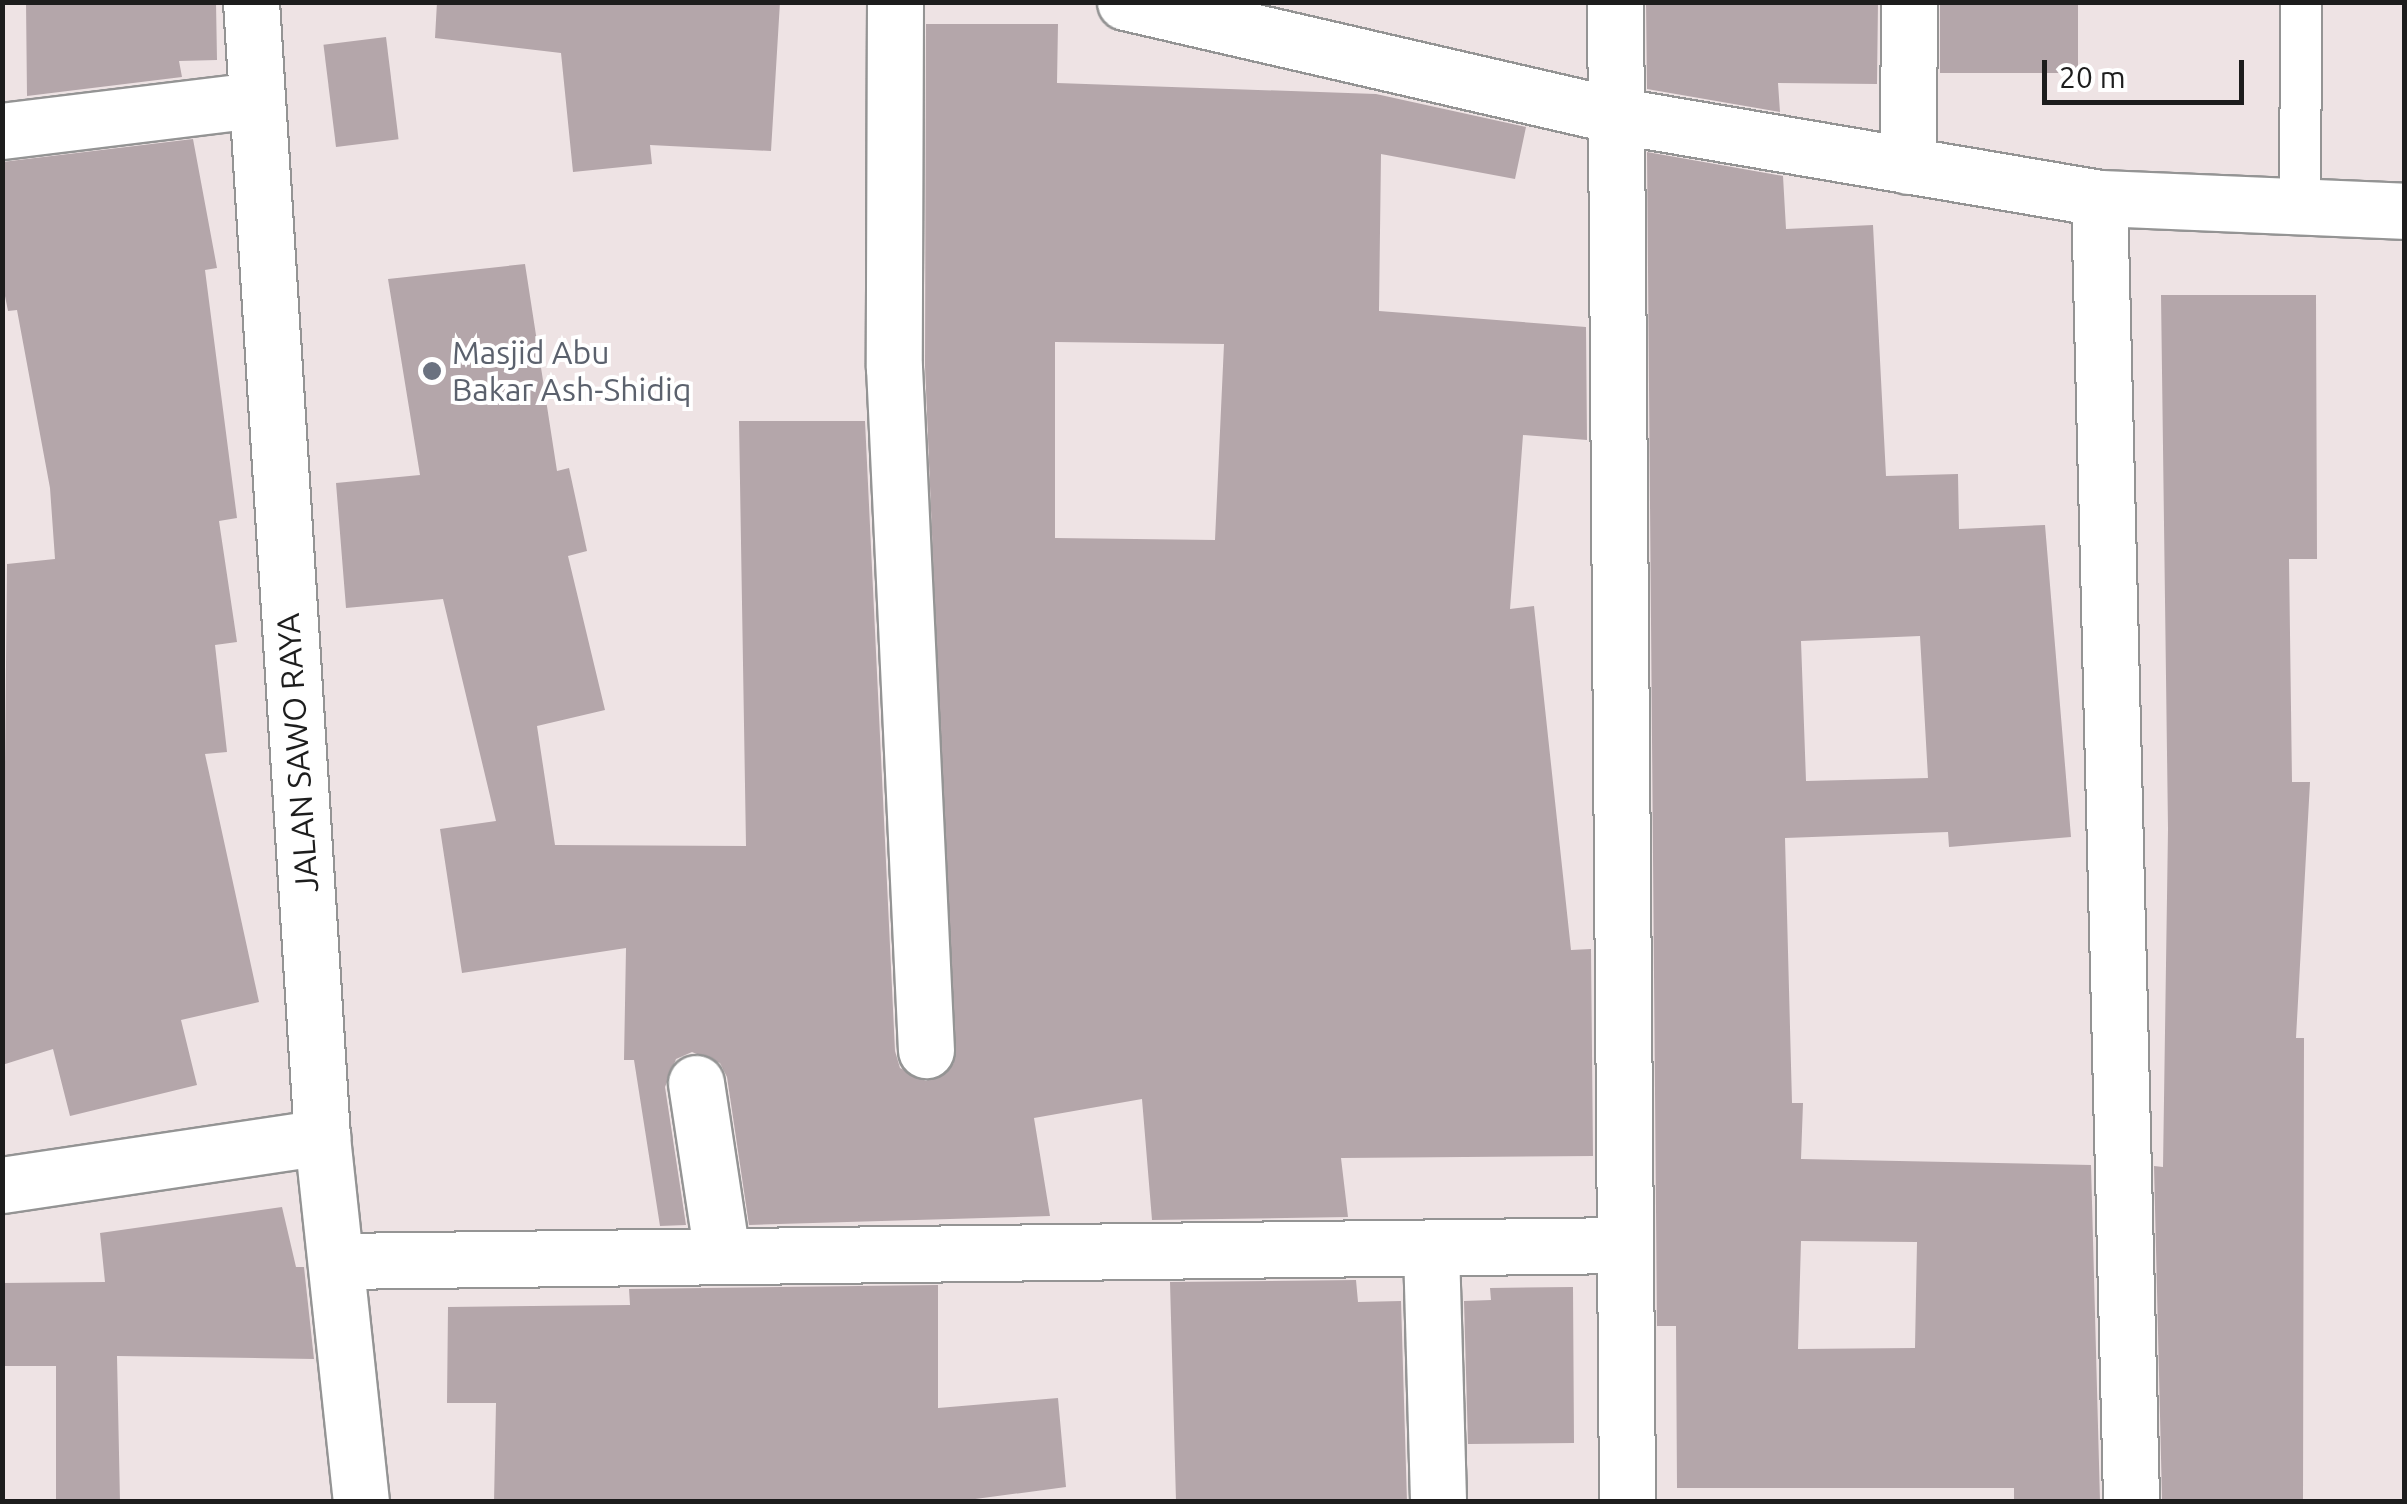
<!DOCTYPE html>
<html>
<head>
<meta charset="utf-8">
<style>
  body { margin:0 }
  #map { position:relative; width:2407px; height:1504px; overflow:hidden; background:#eee3e4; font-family:Ubuntu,sans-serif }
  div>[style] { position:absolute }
  .building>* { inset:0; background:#b4a6aa; transform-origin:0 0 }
  .roads { filter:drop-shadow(2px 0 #949494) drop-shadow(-2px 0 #949494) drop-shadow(0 2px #949494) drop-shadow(0 -2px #949494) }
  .service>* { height:40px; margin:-20px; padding:0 20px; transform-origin:20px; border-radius:20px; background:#fff }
  .minor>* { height:55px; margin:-27.5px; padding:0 27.5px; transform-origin:27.5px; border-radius:27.5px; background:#fff }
  .dots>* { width:28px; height:28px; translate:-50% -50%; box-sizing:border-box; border:5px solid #fff; border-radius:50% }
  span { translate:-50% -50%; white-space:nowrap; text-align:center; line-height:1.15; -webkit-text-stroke:8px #fff; paint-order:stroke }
  .worship-label { font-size:32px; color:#5b616d }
  .left { translate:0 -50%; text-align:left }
  .street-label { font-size:32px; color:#1d1d1d }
  .frame { position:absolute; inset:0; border:5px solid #1d1d1d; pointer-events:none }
  .scale { position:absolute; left:2042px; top:60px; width:202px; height:45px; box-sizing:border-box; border:5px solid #1d1d1d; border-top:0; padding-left:12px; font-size:30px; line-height:35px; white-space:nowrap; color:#1d1d1d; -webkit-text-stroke:8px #fff; paint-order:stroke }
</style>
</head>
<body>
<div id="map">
  <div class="building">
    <div style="clip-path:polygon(26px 2px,216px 2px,217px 60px,179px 61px,182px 77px,27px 96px)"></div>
    <div style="clip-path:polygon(437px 2px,780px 2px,771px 151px,650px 145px,652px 164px,573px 172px,561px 53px,435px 38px)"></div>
    <div style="clip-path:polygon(1646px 2px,1878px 2px,1877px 84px,1778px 83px,1780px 112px,1647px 89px)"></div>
    <div style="left:1940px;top:2px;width:138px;height:71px"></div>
    <div style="clip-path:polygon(evenodd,926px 24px,1058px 24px,1057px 83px,1376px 94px,1526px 127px,1515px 179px,1381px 154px,1379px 311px,1586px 327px,1587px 440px,1523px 435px,1510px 609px,1534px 606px,1571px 950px,1591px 949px,1593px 1156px,1341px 1158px,1348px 1217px,1152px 1220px,1142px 1099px,1034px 1118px,1050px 1216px,749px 1225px,727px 1077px,720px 1063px,692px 1052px,676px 1059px,665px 1087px,686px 1225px,660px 1226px,634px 1060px,624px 1060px,626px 948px,462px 973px,440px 829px,496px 821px,443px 599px,346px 608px,336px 483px,420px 475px,388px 279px,525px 264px,557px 471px,569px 468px,587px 551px,568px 556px,605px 710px,537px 726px,555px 845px,746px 846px,739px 421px,865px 421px,895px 1051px,900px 1068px,926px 1081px,954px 1063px,925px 366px,926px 24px,1055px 342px,1224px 344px,1215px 540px,1055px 538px,1055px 342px)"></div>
    <div style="left:386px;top:37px;width:103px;height:63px;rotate:83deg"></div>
    <div style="clip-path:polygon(193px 139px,217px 268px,205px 270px,237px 518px,219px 521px,237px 642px,215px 645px,227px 752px,205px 754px,259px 1002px,181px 1020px,197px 1085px,70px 1116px,53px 1049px,2px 1065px,7px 564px,55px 559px,50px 488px,17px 310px,8px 311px,2px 281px,2px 162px)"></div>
    <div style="clip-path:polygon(evenodd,1647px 152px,1783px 176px,1786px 229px,1873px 225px,1886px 476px,1958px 474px,1959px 529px,2045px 525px,2071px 837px,1949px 847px,1948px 832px,1785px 838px,1792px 1103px,1803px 1103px,1801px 1159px,2091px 1165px,2100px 1501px,2014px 1502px,2014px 1488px,1677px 1488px,1676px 1326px,1657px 1326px,1647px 152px,1920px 636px,1928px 778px,1806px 781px,1801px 641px,1920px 636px,1647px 152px,1801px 1241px,1917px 1242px,1915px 1348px,1798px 1349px,1801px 1241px)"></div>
    <div style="clip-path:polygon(2161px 295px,2316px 295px,2317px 559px,2289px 559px,2292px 782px,2310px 782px,2296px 1038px,2304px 1038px,2303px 1502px,2162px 1499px,2154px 1166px,2163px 1167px,2168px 829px)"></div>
    <div style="clip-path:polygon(282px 1207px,296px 1267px,304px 1267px,314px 1359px,117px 1356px,120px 1502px,56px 1502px,56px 1366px,2px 1366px,2px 1283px,105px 1282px,100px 1233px)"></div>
    <div style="clip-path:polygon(1356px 1280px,1358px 1302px,1401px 1301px,1407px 1502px,1176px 1501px,1170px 1282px)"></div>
    <div style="clip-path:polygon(938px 1285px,938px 1408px,1058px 1398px,1066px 1487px,953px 1502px,494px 1502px,496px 1403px,447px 1403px,448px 1307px,630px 1305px,629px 1289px)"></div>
    <div style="clip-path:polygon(1573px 1287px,1574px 1443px,1468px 1444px,1464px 1301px,1491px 1300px,1490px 1288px)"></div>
  </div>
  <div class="roads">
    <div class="service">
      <div style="left:2300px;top:208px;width:206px;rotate:-89.7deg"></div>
    </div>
    <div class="minor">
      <div style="left:251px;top:2px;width:1137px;rotate:86.42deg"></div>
      <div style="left:322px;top:1137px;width:367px;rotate:83.9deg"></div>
      <div style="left:895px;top:2px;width:365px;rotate:90.2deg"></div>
      <div style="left:894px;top:367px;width:684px;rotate:87.32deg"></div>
      <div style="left:1125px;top:2px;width:502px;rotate:13.01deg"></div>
      <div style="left:1614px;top:115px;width:492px;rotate:9.7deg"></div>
      <div style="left:2099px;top:198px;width:305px;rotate:2.4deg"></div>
      <div style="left:1615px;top:2px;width:1500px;rotate:89.54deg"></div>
      <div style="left:2px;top:131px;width:254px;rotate:-7deg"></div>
      <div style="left:1908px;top:166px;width:164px;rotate:-89.7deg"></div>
      <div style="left:2099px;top:198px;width:1304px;rotate:88.59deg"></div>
      <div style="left:696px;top:1083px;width:174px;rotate:81.4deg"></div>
      <div style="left:2px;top:1185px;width:324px;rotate:-8.5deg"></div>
      <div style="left:1431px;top:1249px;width:253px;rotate:88.4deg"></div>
      <div style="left:336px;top:1261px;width:1283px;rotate:-0.71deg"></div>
    </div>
  </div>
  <div class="dots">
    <div style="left:432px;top:371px;background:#6b7280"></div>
  </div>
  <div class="worship-label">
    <span class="left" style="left:452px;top:371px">Masjid Abu<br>Bakar Ash-Shidiq</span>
  </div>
  <div class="street-label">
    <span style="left:297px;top:753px;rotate:-94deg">JALAN SAWO RAYA</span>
  </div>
  <div class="frame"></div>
  <div class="scale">20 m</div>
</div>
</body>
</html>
